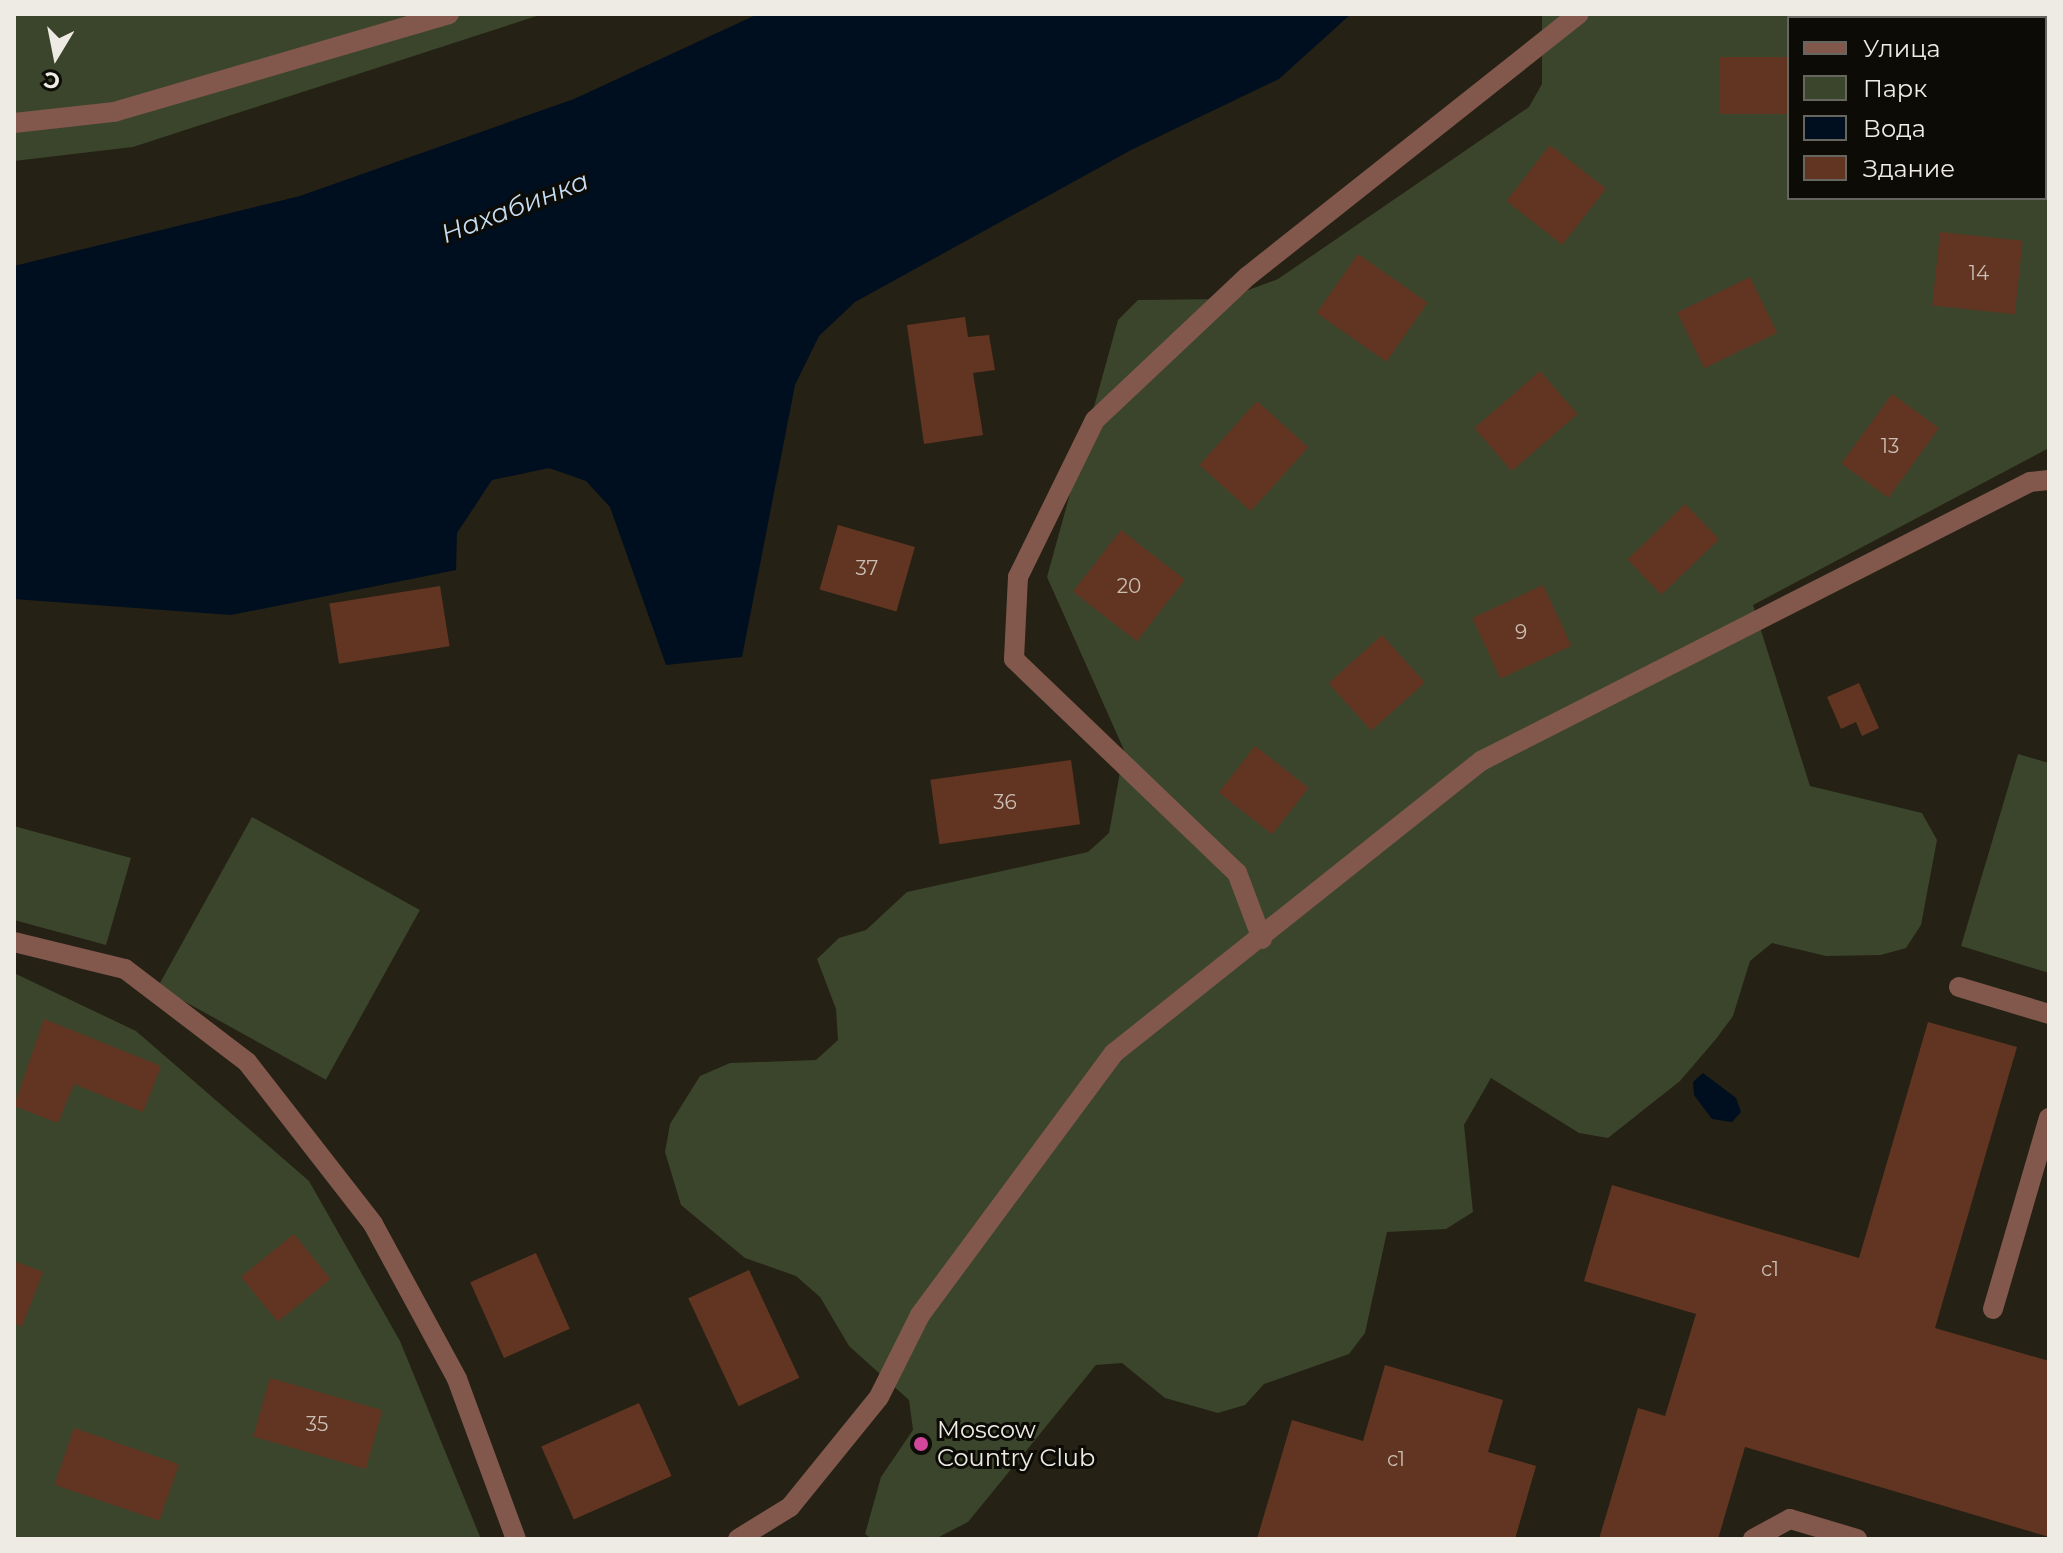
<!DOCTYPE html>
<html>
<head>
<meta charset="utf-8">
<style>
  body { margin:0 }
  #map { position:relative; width:2063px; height:1553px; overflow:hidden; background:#252114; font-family:Montserrat,sans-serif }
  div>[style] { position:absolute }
  .green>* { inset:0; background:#3a452b; transform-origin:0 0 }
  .water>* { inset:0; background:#000f1f }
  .building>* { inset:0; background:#623522; transform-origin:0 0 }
  .minor>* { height:20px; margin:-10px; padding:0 10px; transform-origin:10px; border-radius:10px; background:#82584c }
  .dots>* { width:22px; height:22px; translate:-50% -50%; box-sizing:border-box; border:4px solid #0c0b06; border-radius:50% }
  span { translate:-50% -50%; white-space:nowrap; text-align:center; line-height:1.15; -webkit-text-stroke:6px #0c0b06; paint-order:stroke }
  .number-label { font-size:20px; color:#cabeb3 }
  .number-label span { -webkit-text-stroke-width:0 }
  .poi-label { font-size:24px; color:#edebe3 }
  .left { translate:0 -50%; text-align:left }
  .water-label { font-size:26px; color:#c5ddf4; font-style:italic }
  .frame { position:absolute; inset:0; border:16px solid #edebe3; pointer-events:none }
  .legend { position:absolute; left:1787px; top:16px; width:260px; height:184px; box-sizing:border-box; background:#0c0b06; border:2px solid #66655e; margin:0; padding:10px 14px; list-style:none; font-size:24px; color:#edebe3 }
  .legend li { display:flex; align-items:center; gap:16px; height:40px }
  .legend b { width:40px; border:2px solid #66655e }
  .north { position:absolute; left:16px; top:16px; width:80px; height:80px; -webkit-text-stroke:6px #0c0b06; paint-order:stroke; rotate:190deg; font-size:22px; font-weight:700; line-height:32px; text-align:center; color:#edebe3 }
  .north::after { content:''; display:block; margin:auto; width:28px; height:36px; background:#edebe3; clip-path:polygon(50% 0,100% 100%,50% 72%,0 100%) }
</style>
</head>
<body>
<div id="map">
  <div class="green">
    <div style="clip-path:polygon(14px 14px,543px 14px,133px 147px,14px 161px)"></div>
    <div style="clip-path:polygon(evenodd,1542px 14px,2049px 14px,2049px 448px,1753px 605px,1810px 786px,1922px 813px,1937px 840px,1921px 925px,1906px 948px,1881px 955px,1826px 956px,1772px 943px,1750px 961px,1733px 1016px,1716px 1039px,1680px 1081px,1608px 1138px,1579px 1133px,1491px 1078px,1464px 1125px,1473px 1212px,1446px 1229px,1387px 1232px,1365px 1333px,1349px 1354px,1264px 1384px,1245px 1405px,1218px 1413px,1165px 1398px,1122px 1363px,1096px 1365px,968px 1522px,935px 1539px,872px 1539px,865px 1534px,881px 1477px,913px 1430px,909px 1400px,849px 1346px,820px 1297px,796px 1276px,745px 1258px,681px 1205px,665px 1152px,670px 1124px,700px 1076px,730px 1063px,816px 1060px,838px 1040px,836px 1009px,817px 959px,839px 938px,866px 930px,907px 892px,1088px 852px,1109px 833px,1124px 750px,1047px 577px,1118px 320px,1138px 300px,1224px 299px,1278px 279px,1529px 107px,1542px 84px,1542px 14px,1789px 18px,2045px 18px,2045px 198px,1789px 198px,1789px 18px)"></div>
    <div style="clip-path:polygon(2018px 754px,2049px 763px,2049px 973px,1961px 946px)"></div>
    <div style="left:252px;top:817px;width:192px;height:194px;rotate:29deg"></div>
    <div style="clip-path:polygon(14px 826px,131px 858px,106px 945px,14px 920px)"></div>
    <div style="clip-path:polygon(14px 973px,136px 1031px,309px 1181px,400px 1341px,481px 1539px,14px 1539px)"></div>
  </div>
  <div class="water">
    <div style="clip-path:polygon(758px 14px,1351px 14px,1279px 79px,1133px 149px,855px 302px,819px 336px,795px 385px,742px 657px,666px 665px,610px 507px,586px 481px,549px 468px,492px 480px,457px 533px,456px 570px,231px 615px,14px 599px,14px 266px,300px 196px,574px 99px)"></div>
    <div style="clip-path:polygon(1703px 1073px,1736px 1098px,1741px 1112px,1732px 1122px,1712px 1119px,1694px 1095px,1693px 1082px)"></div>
  </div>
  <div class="building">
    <div style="left:1720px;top:57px;width:67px;height:57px"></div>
    <div style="left:1550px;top:145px;width:71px;height:71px;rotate:38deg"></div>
    <div style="left:1940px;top:232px;width:83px;height:74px;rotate:6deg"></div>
    <div style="left:1358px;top:254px;width:85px;height:72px;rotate:35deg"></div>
    <div style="left:1750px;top:277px;width:62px;height:81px;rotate:64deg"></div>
    <div style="clip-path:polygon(965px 317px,968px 337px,989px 335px,995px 370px,973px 373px,983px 435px,924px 444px,907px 325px)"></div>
    <div style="left:1540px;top:371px;width:57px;height:87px;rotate:49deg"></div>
    <div style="left:1892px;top:394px;width:58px;height:86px;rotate:36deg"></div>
    <div style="left:1257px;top:401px;width:69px;height:86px;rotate:42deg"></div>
    <div style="left:1685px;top:504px;width:49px;height:80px;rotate:46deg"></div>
    <div style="left:838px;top:525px;width:80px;height:67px;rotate:16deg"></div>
    <div style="left:1121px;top:530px;width:81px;height:78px;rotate:38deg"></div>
    <div style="left:1543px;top:585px;width:67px;height:78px;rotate:65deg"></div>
    <div style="left:440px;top:586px;width:61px;height:112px;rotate:81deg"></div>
    <div style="left:1382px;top:635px;width:64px;height:72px;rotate:48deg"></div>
    <div style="clip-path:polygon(1859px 683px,1879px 728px,1862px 736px,1856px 722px,1841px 729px,1827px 697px)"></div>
    <div style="left:1255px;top:746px;width:68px;height:59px;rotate:38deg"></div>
    <div style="left:1071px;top:760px;width:65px;height:142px;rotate:82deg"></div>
    <div style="clip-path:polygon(44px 1019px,161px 1066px,143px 1112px,74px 1084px,58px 1123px,14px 1106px)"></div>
    <div style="clip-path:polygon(1928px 1022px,2017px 1047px,1935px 1328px,2049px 1361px,2049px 1537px,1745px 1447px,1718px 1539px,1599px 1539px,1638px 1408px,1665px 1416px,1696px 1314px,1584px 1281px,1612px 1185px,1859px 1258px)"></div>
    <div style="left:294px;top:1234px;width:58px;height:68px;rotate:51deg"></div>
    <div style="left:536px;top:1253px;width:83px;height:72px;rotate:66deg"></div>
    <div style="clip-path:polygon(14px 1261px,43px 1272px,22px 1327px,14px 1323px)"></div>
    <div style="left:749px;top:1270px;width:119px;height:67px;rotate:65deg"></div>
    <div style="clip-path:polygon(1385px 1365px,1503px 1400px,1488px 1452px,1536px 1466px,1515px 1539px,1257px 1539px,1292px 1420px,1363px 1441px)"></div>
    <div style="left:270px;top:1378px;width:117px;height:61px;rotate:16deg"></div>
    <div style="left:639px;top:1403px;width:80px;height:107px;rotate:66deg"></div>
    <div style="left:74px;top:1428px;width:111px;height:60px;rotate:19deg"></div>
  </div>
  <div class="minor">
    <div style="left:14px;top:123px;width:101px;rotate:-6.3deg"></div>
    <div style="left:114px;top:112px;width:349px;rotate:-16.3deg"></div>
    <div style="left:1262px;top:939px;width:71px;rotate:-110.7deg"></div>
    <div style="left:1237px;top:873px;width:309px;rotate:-136.2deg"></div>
    <div style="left:1014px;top:659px;width:82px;rotate:-87.2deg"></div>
    <div style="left:1018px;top:577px;width:175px;rotate:-63.9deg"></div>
    <div style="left:1095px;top:420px;width:210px;rotate:-43.3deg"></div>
    <div style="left:1248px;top:276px;width:422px;rotate:-38.4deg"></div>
    <div style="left:14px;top:942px;width:114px;rotate:13.7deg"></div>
    <div style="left:125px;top:969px;width:153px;rotate:37.3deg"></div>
    <div style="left:247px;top:1062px;width:205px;rotate:52.1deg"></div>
    <div style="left:373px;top:1224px;width:176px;rotate:61.5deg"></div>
    <div style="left:457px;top:1379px;width:171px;rotate:69.8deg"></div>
    <div style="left:1959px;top:987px;width:94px;rotate:16.7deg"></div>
    <div style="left:1993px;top:1309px;width:199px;rotate:-73.7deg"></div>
    <div style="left:738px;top:1539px;width:61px;rotate:-31.6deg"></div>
    <div style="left:790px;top:1507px;width:141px;rotate:-51deg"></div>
    <div style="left:879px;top:1397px;width:92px;rotate:-63.4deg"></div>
    <div style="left:920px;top:1315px;width:326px;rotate:-53.5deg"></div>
    <div style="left:1114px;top:1053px;width:469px;rotate:-38.5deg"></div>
    <div style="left:1481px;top:761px;width:616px;rotate:-26.94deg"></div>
    <div style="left:2030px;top:482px;width:19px;rotate:-6deg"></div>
    <div style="left:1753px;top:1539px;width:42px;rotate:-28.4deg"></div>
    <div style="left:1790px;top:1519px;width:70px;rotate:16.6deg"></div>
  </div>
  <div class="dots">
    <div style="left:921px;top:1444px;background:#d1479c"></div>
  </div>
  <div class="number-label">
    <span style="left:1979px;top:273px">14</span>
    <span style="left:1890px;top:446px">13</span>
    <span style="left:867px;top:568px">37</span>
    <span style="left:1129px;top:586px">20</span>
    <span style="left:1521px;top:632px">9</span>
    <span style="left:1005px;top:802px">36</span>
    <span style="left:1770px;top:1269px">с1</span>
    <span style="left:317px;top:1424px">35</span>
    <span style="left:1396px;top:1459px">с1</span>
  </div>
  <div class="poi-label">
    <span class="left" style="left:937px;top:1444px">Moscow<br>Country Club</span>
  </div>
  <div class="water-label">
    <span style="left:515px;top:208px;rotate:-21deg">Нахабинка</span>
  </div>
  <div class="frame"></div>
  <ul class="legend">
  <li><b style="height:10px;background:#82584c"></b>Улица</li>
  <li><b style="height:22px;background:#3a452b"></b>Парк</li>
  <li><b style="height:22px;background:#000f1f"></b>Вода</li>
  <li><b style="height:22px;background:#623522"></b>Здание</li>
  </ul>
  <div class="north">С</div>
</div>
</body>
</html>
